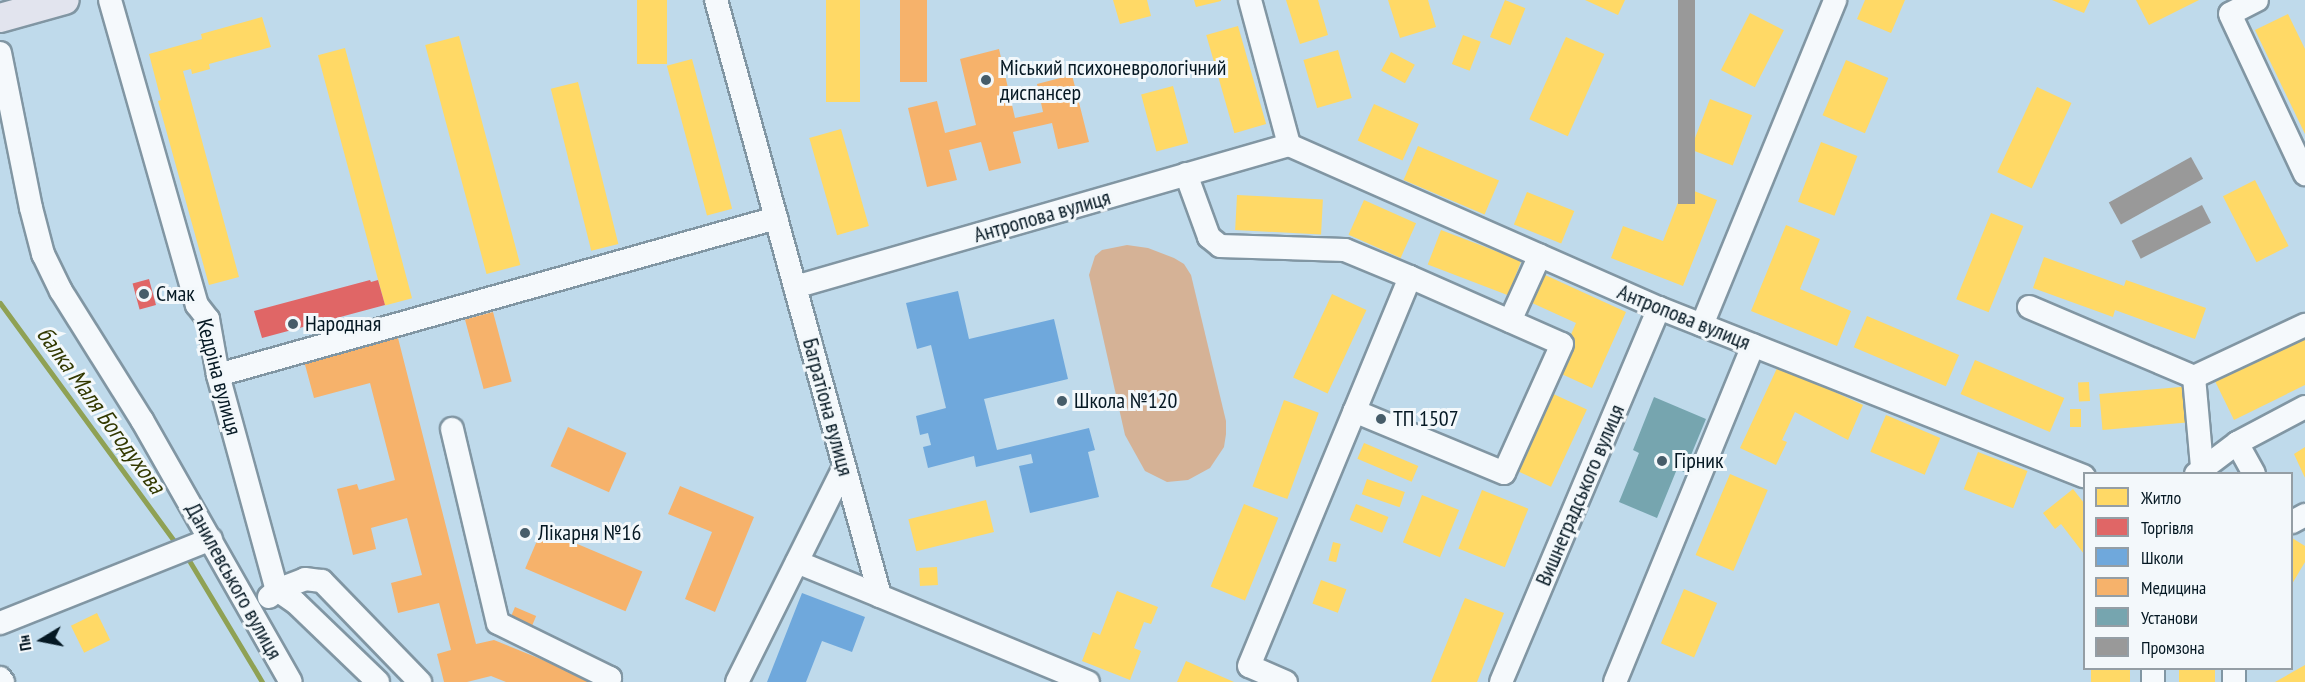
<!DOCTYPE html>
<html>
<head>
<meta charset="utf-8">
<style>
  body { margin:0 }
  #map { position:relative; width:2305px; height:682px; overflow:hidden; background:#bfdaeb; font-family:"PT Sans Narrow",sans-serif }
  div>[style] { position:absolute }
  .green>* { inset:0; background:#d5b296 }
  .homes>* { inset:0; background:#ffd966; transform-origin:0 0 }
  .shops>* { inset:0; background:#e06666; transform-origin:0 0 }
  .schools>* { inset:0; background:#6fa8dc }
  .health>* { inset:0; background:#f6b26b; transform-origin:0 0 }
  .public>* { inset:0; background:#76a5af }
  .industry>* { inset:0; background:#999; transform-origin:0 0 }
  .stream>* { height:5px; margin:-2.5px; padding:0 2.5px; transform-origin:2.5px; border-radius:2.5px; background:#8fa154 }
  .roads { filter:drop-shadow(2px 0 #8196a3) drop-shadow(-2px 0 #8196a3) drop-shadow(0 2px #8196a3) drop-shadow(0 -2px #8196a3) }
  .minor>* { height:22px; margin:-11px; padding:0 11px; transform-origin:11px; border-radius:11px; background:#f5f9fc }
  .major>* { height:28px; margin:-14px; padding:0 14px; transform-origin:14px; border-radius:14px; background:#e2e4ee }
  .dots>* { width:16px; height:16px; translate:-50% -50%; box-sizing:border-box; border:3px solid #f3f8fb; border-radius:50% }
  span { translate:-50% -50%; white-space:nowrap; text-align:center; line-height:1.15; -webkit-text-stroke:6px #f3f8fb; paint-order:stroke }
  .poi-label { font-size:22px; color:#051823 }
  .left { translate:0 -50%; text-align:left }
  .street-label { font-size:22px; color:#051823 }
  .water-label { font-size:24px; color:#323800; font-style:italic }
  .legend { position:absolute; left:2083px; top:472px; width:210px; height:198px; box-sizing:border-box; background:#f3f8fb; border:2px solid #949ea5; margin:0; padding:8px 10px; list-style:none; font-size:18px; color:#051823 }
  .legend li { display:flex; align-items:center; gap:12px; height:30px }
  .legend b { width:30px; border:2px solid #949ea5 }
  .north { position:absolute; left:12px; top:610px; width:60px; height:60px; -webkit-text-stroke:4px #f3f8fb; paint-order:stroke; rotate:260deg; font-size:16px; font-weight:700; line-height:24px; text-align:center; color:#051823 }
  .north::after { content:''; display:block; margin:auto; width:21px; height:27px; background:#051823; clip-path:polygon(50% 0,100% 100%,50% 72%,0 100%) }
</style>
</head>
<body>
<div id="map">
  <div class="green">
    <div style="clip-path:polygon(1127px 245px,1148px 248px,1174px 258px,1184px 264px,1191px 275px,1226px 421px,1226px 434px,1224px 447px,1210px 468px,1188px 480px,1167px 482px,1145px 471px,1125px 435px,1089px 275px,1095px 256px,1102px 250px)"></div>
  </div>
  <div class="homes">
    <div style="left:637px;top:0;width:30px;height:64px"></div>
    <div style="left:826px;top:0;width:34px;height:102px"></div>
    <div style="clip-path:polygon(1113px 0,1147px 0,1151px 16px,1120px 24px)"></div>
    <div style="clip-path:polygon(1194px 0,1221px 0,1221px 1px,1196px 7px)"></div>
    <div style="clip-path:polygon(1286px 0,1318px 0,1328px 35px,1300px 44px)"></div>
    <div style="clip-path:polygon(1388px 0,1428px 0,1436px 27px,1400px 38px)"></div>
    <div style="left:1505px;top:0;width:22px;height:40px;rotate:22deg"></div>
    <div style="clip-path:polygon(1585px 0,1625px 0,1618px 15px)"></div>
    <div style="clip-path:polygon(1865px 0,1905px 0,1891px 33px,1857px 19px)"></div>
    <div style="clip-path:polygon(2052px 0,2090px 0,2084px 13px)"></div>
    <div style="clip-path:polygon(2136px 0,2199px 0,2149px 25px)"></div>
    <div style="left:1750px;top:13px;width:38px;height:64px;rotate:27deg"></div>
    <div style="clip-path:polygon(2288px 14px,2305px 49px,2305px 134px,2255px 30px)"></div>
    <div style="clip-path:polygon(262px 17px,271px 47px,209px 64px,210px 69px,192px 74px,191px 69px,183px 71px,239px 277px,209px 285px,158px 101px,161px 100px,149px 54px,202px 39px,201px 34px)"></div>
    <div style="left:1238px;top:26px;width:102px;height:33px;rotate:74deg"></div>
    <div style="left:1463px;top:35px;width:19px;height:31px;rotate:21deg"></div>
    <div style="left:459px;top:36px;width:237px;height:35px;rotate:75deg"></div>
    <div style="left:1566px;top:37px;width:42px;height:90px;rotate:24deg"></div>
    <div style="left:345px;top:48px;width:259px;height:28px;rotate:75deg"></div>
    <div style="left:1338px;top:50px;width:50px;height:36px;rotate:74deg"></div>
    <div style="left:1391px;top:52px;width:27px;height:21px;rotate:28deg"></div>
    <div style="left:692px;top:59px;width:155px;height:26px;rotate:75deg"></div>
    <div style="left:1846px;top:60px;width:46px;height:60px;rotate:23deg"></div>
    <div style="left:578px;top:82px;width:167px;height:28px;rotate:76deg"></div>
    <div style="left:1173px;top:86px;width:59px;height:33px;rotate:75deg"></div>
    <div style="left:2037px;top:87px;width:38px;height:94px;rotate:25deg"></div>
    <div style="left:1710px;top:99px;width:45px;height:54px;rotate:21deg"></div>
    <div style="left:1374px;top:104px;width:49px;height:40px;rotate:24deg"></div>
    <div style="left:841px;top:129px;width:101px;height:33px;rotate:74deg"></div>
    <div style="left:1821px;top:142px;width:39px;height:64px;rotate:21deg"></div>
    <div style="left:1418px;top:146px;width:88px;height:37px;rotate:23deg"></div>
    <div style="left:2255px;top:180px;width:74px;height:36px;rotate:63deg"></div>
    <div style="clip-path:polygon(1684px 187px,1717px 200px,1683px 286px,1611px 258px,1623px 226px,1663px 241px)"></div>
    <div style="left:1527px;top:192px;width:51px;height:35px;rotate:22deg"></div>
    <div style="left:1237px;top:195px;width:86px;height:35px;rotate:3deg"></div>
    <div style="left:1364px;top:200px;width:57px;height:38px;rotate:24deg"></div>
    <div style="left:1991px;top:213px;width:35px;height:93px;rotate:22deg"></div>
    <div style="clip-path:polygon(1786px 225px,1820px 239px,1800px 289px,1851px 311px,1837px 346px,1751px 311px)"></div>
    <div style="left:1441px;top:230px;width:86px;height:37px;rotate:21deg"></div>
    <div style="clip-path:polygon(2044px 257px,2124px 286px,2126px 280px,2206px 308px,2195px 339px,2115px 310px,2113px 317px,2033px 288px)"></div>
    <div style="clip-path:polygon(1543px 274px,1626px 312px,1592px 388px,1555px 371px,1576px 323px,1530px 302px)"></div>
    <div style="left:1332px;top:294px;width:38px;height:92px;rotate:25deg"></div>
    <div style="left:1867px;top:316px;width:100px;height:34px;rotate:23deg"></div>
    <div style="clip-path:polygon(2305px 335px,2305px 385px,2234px 420px,2214px 379px)"></div>
    <div style="left:1975px;top:360px;width:97px;height:37px;rotate:23deg"></div>
    <div style="clip-path:polygon(1778px 366px,1863px 405px,1848px 440px,1795px 412px,1782px 440px,1787px 442px,1776px 465px,1740px 448px)"></div>
    <div style="left:2089px;top:382px;width:19px;height:11px;rotate:87deg"></div>
    <div style="left:2192px;top:386px;width:36px;height:93px;rotate:85deg"></div>
    <div style="left:1547px;top:391px;width:44px;height:85px;rotate:25deg"></div>
    <div style="left:1284px;top:400px;width:37px;height:92px;rotate:20deg"></div>
    <div style="left:2070px;top:409px;width:11px;height:18px"></div>
    <div style="left:1886px;top:415px;width:59px;height:40px;rotate:23deg"></div>
    <div style="left:1364px;top:443px;width:59px;height:17px;rotate:23deg"></div>
    <div style="clip-path:polygon(2305px 447px,2305px 478px,2294px 454px)"></div>
    <div style="left:1978px;top:452px;width:53px;height:40px;rotate:21deg"></div>
    <div style="left:1730px;top:474px;width:41px;height:88px;rotate:23deg"></div>
    <div style="left:1367px;top:479px;width:40px;height:16px;rotate:19deg"></div>
    <div style="clip-path:polygon(2073px 489px,2084px 503px,2084px 554px,2061px 524px,2055px 529px,2043px 513px)"></div>
    <div style="left:1482px;top:490px;width:50px;height:63px;rotate:22deg"></div>
    <div style="left:1422px;top:495px;width:40px;height:51px;rotate:22deg"></div>
    <div style="left:986px;top:500px;width:33px;height:80px;rotate:76deg"></div>
    <div style="left:1244px;top:504px;width:37px;height:89px;rotate:22deg"></div>
    <div style="left:1356px;top:504px;width:35px;height:17px;rotate:22deg"></div>
    <div style="clip-path:polygon(2292px 538px,2305px 546px,2305px 562px,2292px 584px)"></div>
    <div style="left:1333px;top:542px;width:8px;height:19px;rotate:14deg"></div>
    <div style="left:937px;top:567px;width:18px;height:18px;rotate:87deg"></div>
    <div style="left:1321px;top:580px;width:27px;height:25px;rotate:20deg"></div>
    <div style="left:1684px;top:589px;width:36px;height:59px;rotate:23deg"></div>
    <div style="clip-path:polygon(1117px 591px,1158px 607px,1151px 624px,1144px 622px,1134px 648px,1141px 651px,1130px 680px,1082px 661px,1093px 632px,1100px 635px)"></div>
    <div style="clip-path:polygon(1465px 598px,1504px 613px,1477px 682px,1431px 682px)"></div>
    <div style="left:97px;top:613px;width:30px;height:29px;rotate:64deg"></div>
    <div style="clip-path:polygon(1186px 661px,1234px 682px,1177px 682px)"></div>
    <div style="clip-path:polygon(2305px 665px,2305px 682px,2275px 682px)"></div>
    <div style="left:2091px;top:668px;width:39px;height:14px"></div>
    <div style="left:2179px;top:668px;width:36px;height:14px"></div>
  </div>
  <div class="shops">
    <div style="left:149px;top:279px;width:27px;height:17px;rotate:75deg"></div>
    <div style="clip-path:polygon(370px 280px,371px 282px,378px 280px,385px 305px,262px 338px,254px 311px)"></div>
  </div>
  <div class="schools">
    <div style="clip-path:polygon(958px 291px,969px 339px,1054px 319px,1068px 379px,984px 399px,997px 450px,1089px 428px,1095px 450px,1088px 452px,1099px 497px,1030px 513px,1019px 466px,1033px 463px,1031px 454px,976px 467px,974px 456px,928px 468px,923px 447px,931px 445px,928px 433px,920px 435px,916px 416px,946px 408px,931px 345px,917px 349px,906px 303px)"></div>
    <div style="clip-path:polygon(802px 593px,865px 617px,852px 652px,822px 641px,806px 682px,767px 682px)"></div>
  </div>
  <div class="health">
    <div style="left:900px;top:0;width:27px;height:82px"></div>
    <div style="clip-path:polygon(999px 49px,1015px 118px,1043px 112px,1037px 84px,1072px 75px,1089px 142px,1058px 149px,1052px 123px,1013px 132px,1021px 163px,989px 171px,981px 142px,949px 150px,957px 180px,927px 187px,908px 108px,937px 101px,945px 133px,976px 125px,960px 59px)"></div>
    <div style="left:493px;top:312px;width:72px;height:29px;rotate:75deg"></div>
    <div style="clip-path:polygon(398px 338px,476px 644px,494px 640px,597px 682px,506px 682px,491px 676px,467px 682px,444px 682px,437px 654px,451px 650px,439px 603px,398px 613px,391px 583px,422px 575px,407px 518px,371px 528px,376px 549px,353px 555px,337px 489px,357px 484px,359px 490px,395px 480px,370px 383px,314px 398px,304px 361px)"></div>
    <div style="left:568px;top:427px;width:64px;height:43px;rotate:24deg"></div>
    <div style="clip-path:polygon(680px 486px,754px 517px,715px 612px,685px 599px,712px 532px,668px 514px)"></div>
    <div style="left:542px;top:529px;width:109px;height:43px;rotate:23deg"></div>
    <div style="left:515px;top:607px;width:23px;height:17px;rotate:23deg"></div>
  </div>
  <div class="public">
    <div style="clip-path:polygon(1654px 397px,1706px 419px,1684px 472px,1677px 469px,1657px 518px,1619px 502px,1639px 453px,1633px 450px)"></div>
  </div>
  <div class="industry">
    <div style="left:1678px;top:0;width:17px;height:204px"></div>
    <div style="left:2191px;top:157px;width:25px;height:94px;rotate:61deg"></div>
    <div style="left:2202px;top:205px;width:20px;height:79px;rotate:63deg"></div>
  </div>
  <div class="stream">
    <div style="left:0;top:303px;width:293px;rotate:53.8deg"></div>
    <div style="left:190px;top:562px;width:140px;rotate:59deg"></div>
  </div>
  <div class="roads">
    <div class="minor">
      <div style="left:110px;top:0;width:317px;rotate:74.1deg"></div>
      <div style="left:197px;top:305px;width:18px;rotate:52deg"></div>
      <div style="left:208px;top:319px;width:57px;rotate:79.9deg"></div>
      <div style="left:218px;top:375px;width:223px;rotate:74.7deg"></div>
      <div style="left:277px;top:590px;width:22px;rotate:34deg"></div>
      <div style="left:295px;top:602px;width:115px;rotate:43.9deg"></div>
      <div style="left:716px;top:0;width:618px;rotate:74.61deg"></div>
      <div style="left:880px;top:596px;width:225px;rotate:22.5deg"></div>
      <div style="left:1250px;top:0;width:150px;rotate:74.9deg"></div>
      <div style="left:1289px;top:145px;width:404px;rotate:23.8deg"></div>
      <div style="left:1659px;top:308px;width:457px;rotate:21.6deg"></div>
      <div style="left:2257px;top:0;width:30px;rotate:153deg"></div>
      <div style="left:2230px;top:14px;width:177px;rotate:64.9deg"></div>
      <div style="left:0;top:53px;width:158px;rotate:78.7deg"></div>
      <div style="left:31px;top:208px;width:48px;rotate:75.4deg"></div>
      <div style="left:43px;top:254px;width:41px;rotate:64.1deg"></div>
      <div style="left:61px;top:291px;width:152px;rotate:57.9deg"></div>
      <div style="left:142px;top:420px;width:301px;rotate:60.4deg"></div>
      <div style="left:1186px;top:174px;width:67px;rotate:69.9deg"></div>
      <div style="left:1209px;top:237px;width:14px;rotate:39deg"></div>
      <div style="left:1220px;top:246px;width:125px;rotate:1.8deg"></div>
      <div style="left:1345px;top:250px;width:70px;rotate:22.6deg"></div>
      <div style="left:795px;top:287px;width:514px;rotate:-16.04deg"></div>
      <div style="left:2029px;top:307px;width:179px;rotate:23deg"></div>
      <div style="left:2194px;top:377px;width:89px;rotate:84.9deg"></div>
      <div style="left:1510px;top:321px;width:72px;rotate:-65.6deg"></div>
      <div style="left:1702px;top:325px;width:351px;rotate:-67.7deg"></div>
      <div style="left:218px;top:375px;width:580px;rotate:-15.71deg"></div>
      <div style="left:2194px;top:377px;width:123px;rotate:-25.1deg"></div>
      <div style="left:452px;top:429px;width:199px;rotate:76.7deg"></div>
      <div style="left:498px;top:623px;width:125px;rotate:26.2deg"></div>
      <div style="left:610px;top:678px;width:4px;rotate:117deg"></div>
      <div style="left:2237px;top:443px;width:35px;rotate:61deg"></div>
      <div style="left:2196px;top:474px;width:51px;rotate:-37.1deg"></div>
      <div style="left:2237px;top:443px;width:77px;rotate:-27.9deg"></div>
      <div style="left:2292px;top:522px;width:15px;rotate:-28deg"></div>
      <div style="left:797px;top:562px;width:90px;rotate:22.3deg"></div>
      <div style="left:269px;top:597px;width:11px;rotate:-41deg"></div>
      <div style="left:277px;top:590px;width:30px;rotate:-21deg"></div>
      <div style="left:305px;top:579px;width:17px;rotate:7deg"></div>
      <div style="left:322px;top:581px;width:141px;rotate:45.9deg"></div>
      <div style="left:0;top:623px;width:227px;rotate:-21.7deg"></div>
      <div style="left:2153px;top:668px;width:14px;rotate:90deg"></div>
      <div style="left:0;top:678px;width:5px;rotate:53deg"></div>
      <div style="left:737px;top:682px;width:240px;rotate:-63.5deg"></div>
      <div style="left:1286px;top:682px;width:40px;rotate:-156.6deg"></div>
      <div style="left:1249px;top:666px;width:421px;rotate:-67.5deg"></div>
      <div style="left:1410px;top:277px;width:166px;rotate:23.8deg"></div>
      <div style="left:1562px;top:344px;width:141px;rotate:114.2deg"></div>
      <div style="left:1504px;top:473px;width:162px;rotate:-157.5deg"></div>
      <div style="left:1501px;top:682px;width:406px;rotate:-67.1deg"></div>
      <div style="left:1615px;top:682px;width:364px;rotate:-67.7deg"></div>
      <div style="left:2234px;top:682px;width:14px;rotate:-90deg"></div>
    </div>
    <div class="major">
      <div style="left:0;top:18px;width:67px;rotate:-15.5deg"></div>
    </div>
  </div>
  <div class="dots">
    <div style="left:986px;top:80px;background:#465c69"></div>
    <div style="left:144px;top:294px;background:#465c69"></div>
    <div style="left:293px;top:324px;background:#465c69"></div>
    <div style="left:1062px;top:401px;background:#465c69"></div>
    <div style="left:1381px;top:419px;background:#465c69"></div>
    <div style="left:1662px;top:461px;background:#465c69"></div>
    <div style="left:525px;top:533px;background:#465c69"></div>
  </div>
  <div class="poi-label">
    <span class="left" style="left:1000px;top:80px">Міський психоневрологічний<br>диспансер</span>
    <span class="left" style="left:156px;top:294px">Смак</span>
    <span class="left" style="left:305px;top:324px">Народная</span>
    <span class="left" style="left:1074px;top:401px">Школа №120</span>
    <span class="left" style="left:1393px;top:419px">ТП 1507</span>
    <span class="left" style="left:1674px;top:461px">Гірник</span>
    <span class="left" style="left:538px;top:533px">Лікарня №16</span>
  </div>
  <div class="street-label">
    <span style="left:1042px;top:216px;rotate:-16deg">Антропова вулиця</span>
    <span style="left:1684px;top:317px;rotate:22deg">Антропова вулиця</span>
    <span style="left:219px;top:377px;rotate:75deg">Кедріна вулиця</span>
    <span style="left:828px;top:407px;rotate:75deg">Багратіона вулиця</span>
    <span style="left:1580px;top:495px;rotate:-67deg">Вишнеградського вулиця</span>
    <span style="left:234px;top:581px;rotate:61deg">Данилевського вулиця</span>
  </div>
  <div class="water-label">
    <span style="left:101px;top:410px;rotate:54deg">балка Маля Богодухова</span>
  </div>
  <ul class="legend">
  <li><b style="height:16px;background:#ffd966"></b>Житло</li>
  <li><b style="height:16px;background:#e06666"></b>Торгівля</li>
  <li><b style="height:16px;background:#6fa8dc"></b>Школи</li>
  <li><b style="height:16px;background:#f6b26b"></b>Медицина</li>
  <li><b style="height:16px;background:#76a5af"></b>Установи</li>
  <li><b style="height:16px;background:#999"></b>Промзона</li>
  </ul>
  <div class="north">Пн</div>
</div>
</body>
</html>
